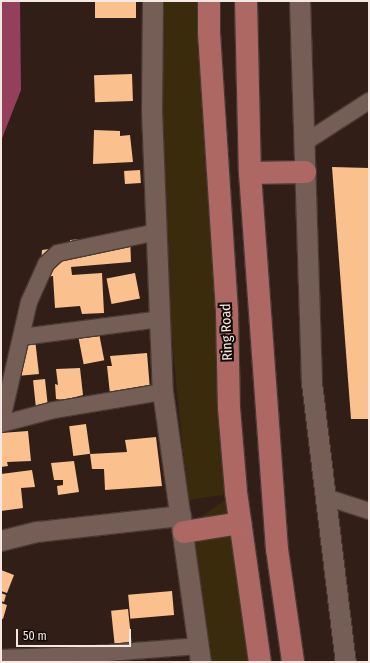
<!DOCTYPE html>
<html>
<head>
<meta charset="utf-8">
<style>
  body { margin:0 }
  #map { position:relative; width:370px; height:663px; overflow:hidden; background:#311e17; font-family:"Fira Sans Condensed",sans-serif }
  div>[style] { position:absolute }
  .green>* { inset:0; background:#3a2b0c }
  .water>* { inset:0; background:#94405c }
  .building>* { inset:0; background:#fac08e; transform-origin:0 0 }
  .roads { filter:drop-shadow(1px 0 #493934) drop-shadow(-1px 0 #493934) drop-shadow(0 1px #493934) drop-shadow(0 -1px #493934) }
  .minor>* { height:16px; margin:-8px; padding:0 8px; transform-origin:8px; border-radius:8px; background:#745e56 }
  .tertiary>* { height:20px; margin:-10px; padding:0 10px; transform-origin:10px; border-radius:10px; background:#745e56 }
  .primary>* { height:22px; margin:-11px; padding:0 11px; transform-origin:11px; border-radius:11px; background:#ad6864 }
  span { translate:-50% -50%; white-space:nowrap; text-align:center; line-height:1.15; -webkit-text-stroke:4px #130b08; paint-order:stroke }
  .street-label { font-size:14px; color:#f5e8e3 }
  .frame { position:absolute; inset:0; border:2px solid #f5e8e3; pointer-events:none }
  .scale { position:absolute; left:16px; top:629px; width:115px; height:18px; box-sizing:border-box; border:2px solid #f5e8e3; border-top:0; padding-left:5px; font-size:12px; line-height:14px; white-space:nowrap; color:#f5e8e3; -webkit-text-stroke:3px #130b08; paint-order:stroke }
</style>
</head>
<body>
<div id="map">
  <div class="green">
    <div style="clip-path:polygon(158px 1px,214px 1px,222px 219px,257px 662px,205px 662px,189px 525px,235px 493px,188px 500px,161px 231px)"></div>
  </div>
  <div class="water">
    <div style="clip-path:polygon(1px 1px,20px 1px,21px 90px,1px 141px)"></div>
  </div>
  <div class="building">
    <div style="left:95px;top:1px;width:41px;height:17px"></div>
    <div style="left:132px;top:74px;width:27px;height:38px;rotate:88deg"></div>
    <div style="clip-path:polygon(94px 130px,120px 131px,120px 136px,130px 135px,133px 162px,93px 164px)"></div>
    <div style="clip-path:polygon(332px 167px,369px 168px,369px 419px,351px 419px)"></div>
    <div style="left:140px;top:170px;width:13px;height:16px;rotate:86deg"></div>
    <div style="clip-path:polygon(130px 235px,131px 262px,71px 267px,72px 275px,102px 273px,104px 313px,82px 314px,80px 306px,55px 308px,53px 276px,40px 278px,42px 250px,70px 246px,70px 240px)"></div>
    <div style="left:135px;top:273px;width:26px;height:29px;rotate:79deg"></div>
    <div style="left:97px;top:323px;width:38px;height:21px;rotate:79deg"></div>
    <div style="clip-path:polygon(35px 339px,39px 374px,17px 376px,16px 340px)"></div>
    <div style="clip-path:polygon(147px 353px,150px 390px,110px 394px,107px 366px,112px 366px,110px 356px)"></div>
    <div style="clip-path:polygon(80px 368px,83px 395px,64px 400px,56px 399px,55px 384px,58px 385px,56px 369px)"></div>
    <div style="left:45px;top:379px;width:27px;height:12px;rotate:84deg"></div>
    <div style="left:86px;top:424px;width:30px;height:17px;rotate:82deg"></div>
    <div style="clip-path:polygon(28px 431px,31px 461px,7px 462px,8px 466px,1px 467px,1px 433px)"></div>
    <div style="clip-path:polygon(156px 437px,162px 486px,105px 490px,104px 469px,92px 469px,90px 454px,127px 452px,125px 440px)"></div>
    <div style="clip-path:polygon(74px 461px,79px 492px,58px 495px,57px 486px,63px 485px,63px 480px,54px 480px,51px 463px)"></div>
    <div style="clip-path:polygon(32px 470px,35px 487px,21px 488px,23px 508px,1px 511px,1px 474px)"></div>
    <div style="clip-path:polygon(1px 570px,14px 575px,7px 593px,1px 591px)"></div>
    <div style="left:172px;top:591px;width:24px;height:44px;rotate:85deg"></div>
    <div style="clip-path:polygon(1px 593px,6px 595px,4px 602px,1px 601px)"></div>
    <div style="clip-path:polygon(1px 603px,7px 605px,3px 619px,1px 618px)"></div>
    <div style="left:128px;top:609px;width:37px;height:17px;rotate:84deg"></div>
  </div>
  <div class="roads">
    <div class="minor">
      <div style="left:304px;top:143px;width:77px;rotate:-32.9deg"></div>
      <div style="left:22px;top:337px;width:139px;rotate:-7.4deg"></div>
      <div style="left:1px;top:424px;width:125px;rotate:-77.1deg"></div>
      <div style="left:29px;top:302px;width:42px;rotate:-65.9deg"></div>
      <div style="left:46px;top:264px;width:16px;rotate:-43deg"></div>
      <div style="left:58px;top:253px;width:101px;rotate:-12deg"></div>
      <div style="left:1px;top:424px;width:55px;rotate:-14.8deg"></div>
      <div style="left:54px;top:410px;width:110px;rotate:-9.4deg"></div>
      <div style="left:326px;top:497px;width:45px;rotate:18deg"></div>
      <div style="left:1px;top:658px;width:81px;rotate:-2.1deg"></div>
      <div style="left:82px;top:655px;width:117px;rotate:-4.4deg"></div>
    </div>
    <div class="tertiary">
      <div style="left:153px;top:1px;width:109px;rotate:90.5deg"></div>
      <div style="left:152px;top:110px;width:282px;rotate:87.8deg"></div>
      <div style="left:163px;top:392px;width:273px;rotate:82deg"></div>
      <div style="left:300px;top:1px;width:382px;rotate:88.2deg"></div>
      <div style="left:312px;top:383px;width:281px;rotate:83.1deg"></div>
      <div style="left:1px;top:541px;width:38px;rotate:-14deg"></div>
      <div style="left:38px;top:532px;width:144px;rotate:-6.4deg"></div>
    </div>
    <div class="primary">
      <div style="left:209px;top:1px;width:32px;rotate:90deg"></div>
      <div style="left:209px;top:33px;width:282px;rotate:86.3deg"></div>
      <div style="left:227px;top:314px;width:94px;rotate:88.8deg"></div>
      <div style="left:229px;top:408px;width:84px;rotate:85.2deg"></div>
      <div style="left:236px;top:492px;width:172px;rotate:82deg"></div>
      <div style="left:246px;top:1px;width:172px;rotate:88.7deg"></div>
      <div style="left:250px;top:173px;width:377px;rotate:85.9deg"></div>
      <div style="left:277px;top:549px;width:114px;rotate:81.9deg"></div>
      <div style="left:250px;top:173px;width:55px;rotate:-1deg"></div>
      <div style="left:184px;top:532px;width:57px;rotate:-9.1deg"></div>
    </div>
  </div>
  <div class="street-label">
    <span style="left:227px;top:332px;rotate:-92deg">Ring Road</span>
  </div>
  <div class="frame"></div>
  <div class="scale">50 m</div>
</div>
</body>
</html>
